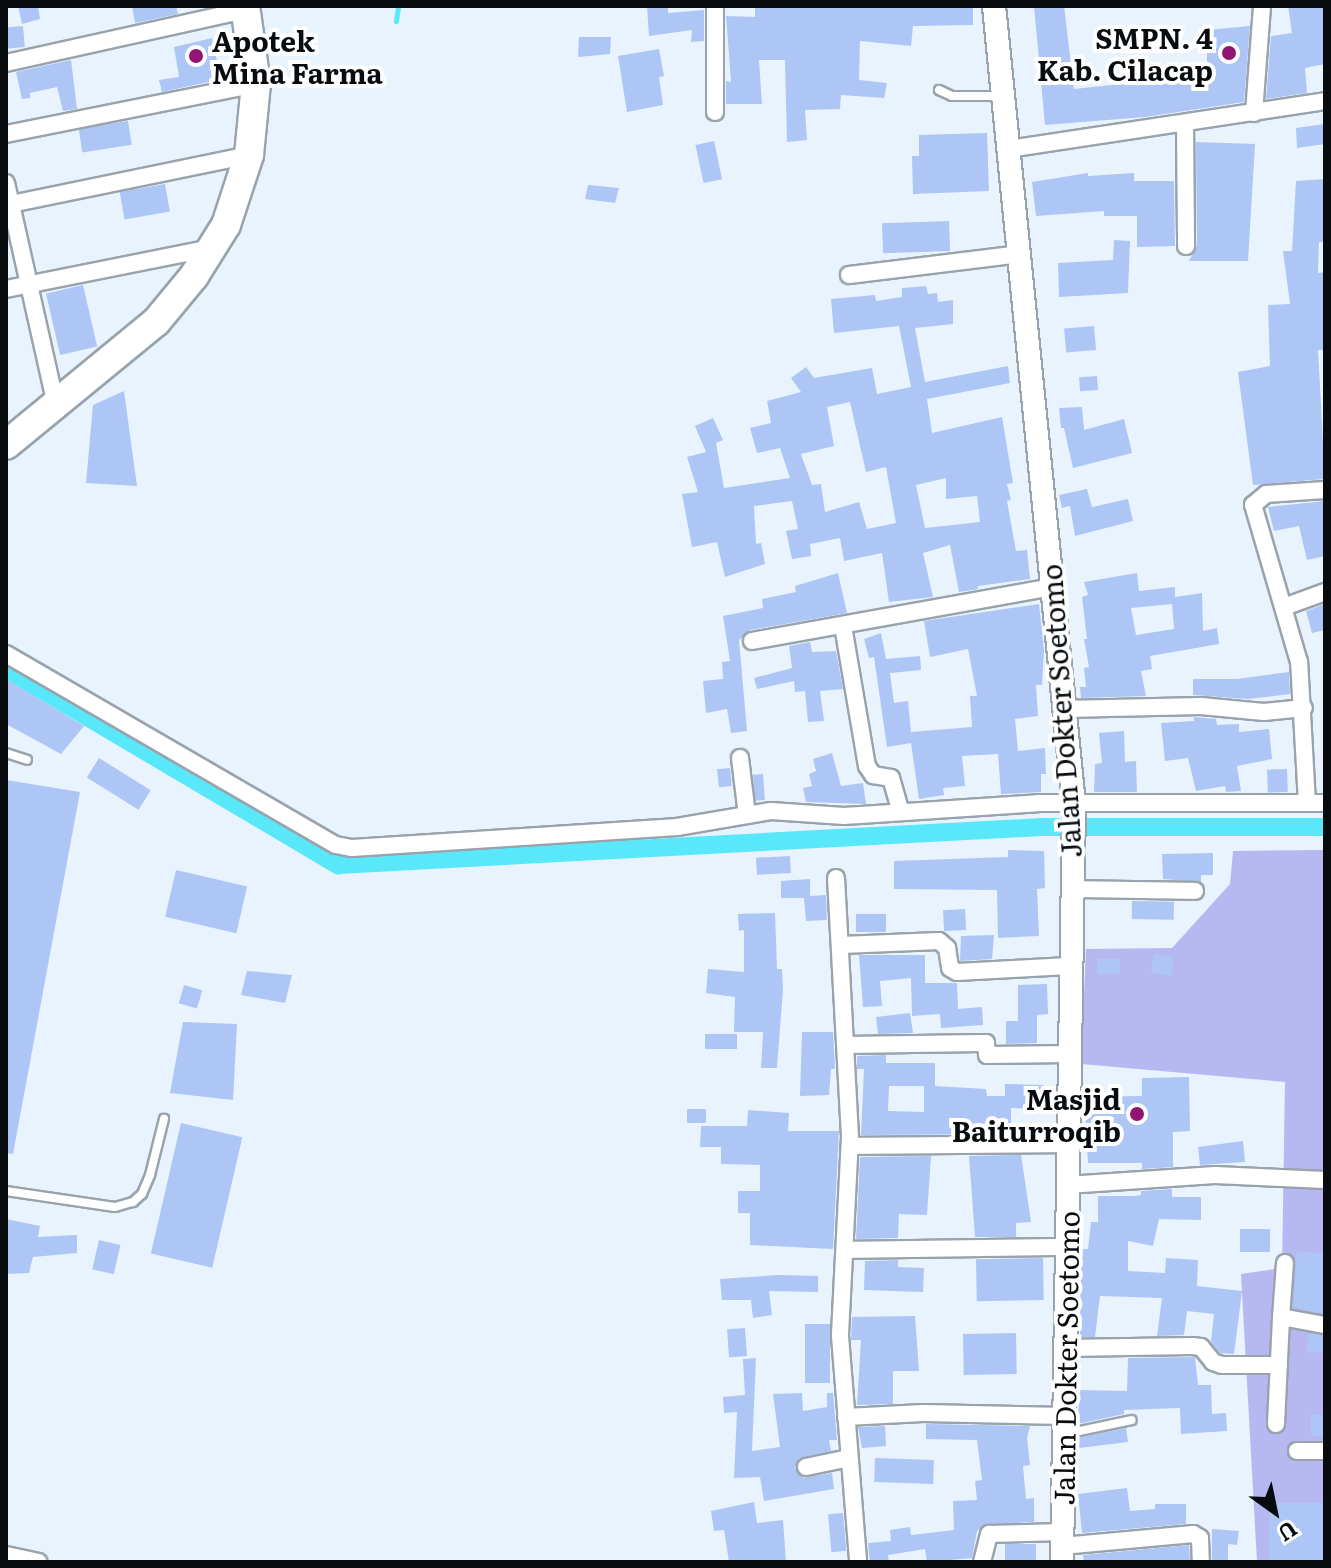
<!DOCTYPE html>
<html>
<head>
<meta charset="utf-8">
<style>
  body { margin:0 }
  #map { position:relative; width:1331px; height:1568px; overflow:hidden; background:#e8f3fd; font-family:Literata,serif }
  div>[style] { position:absolute }
  .green>* { inset:0; background:#b7b8f1 }
  .stream>* { height:5px; margin:-2.5px; padding:0 2.5px; transform-origin:2.5px; border-radius:2.5px; background:#59e8f9 }
  .canal>* { height:18px; margin:-9px; padding:0 9px; transform-origin:9px; border-radius:9px; background:#59e8f9 }
  .building>* { inset:0; background:#adc6f6; transform-origin:0 0 }
  .roads { filter:drop-shadow(2px 0 #99a3ac) drop-shadow(-2px 0 #99a3ac) drop-shadow(0 2px #99a3ac) drop-shadow(0 -2px #99a3ac) }
  .lane>* { height:8px; margin:-4px; padding:0 4px; transform-origin:4px; border-radius:4px; background:#fff }
  .street>* { height:16px; margin:-8px; padding:0 8px; transform-origin:8px; border-radius:8px; background:#fff }
  .secondary>* { height:22px; margin:-11px; padding:0 11px; transform-origin:11px; border-radius:11px; background:#fff }
  .highway>* { height:28px; margin:-14px; padding:0 14px; transform-origin:14px; border-radius:14px; background:#fff }
  .dots>* { width:22px; height:22px; translate:-50% -50%; box-sizing:border-box; border:4px solid #fefefe; border-radius:50% }
  span { translate:-50% -50%; white-space:nowrap; text-align:center; line-height:1.15; -webkit-text-stroke:8px #fefefe; paint-order:stroke }
  .poi-label { font-size:28px; color:#080c0f; font-weight:700 }
  .right { translate:-100% -50%; text-align:right }
  .left { translate:0 -50%; text-align:left }
  .street-label { font-size:28px; color:#080c0f }
  .frame { position:absolute; inset:0; border:8px solid #080c0f; pointer-events:none }
  .north { position:absolute; left:1235px; top:1472px; width:80px; height:80px; -webkit-text-stroke:6px #fefefe; paint-order:stroke; rotate:147deg; font-size:22px; font-weight:700; line-height:32px; text-align:center; color:#080c0f }
  .north::after { content:''; display:block; margin:auto; width:28px; height:36px; background:#080c0f; clip-path:polygon(50% 0,100% 100%,50% 72%,0 100%) }
</style>
</head>
<body>
<div id="map">
  <div class="green">
    <div style="clip-path:polygon(1325px 850px,1325px 1562px,1257px 1562px,1241px 1274px,1282px 1268px,1285px 1082px,1081px 1064px,1086px 949px,1172px 948px,1230px 884px,1233px 851px)"></div>
  </div>
  <div class="stream">
    <div style="left:396px;top:21px;width:15px;rotate:-82deg"></div>
  </div>
  <div class="canal">
    <div style="left:6px;top:669px;width:386px;rotate:30.6deg"></div>
    <div style="left:338px;top:865px;width:705px;rotate:-3.09deg"></div>
    <div style="left:1042px;top:827px;width:283px"></div>
  </div>
  <div class="building">
    <div style="clip-path:polygon(18px 6px,38px 6px,40px 19px,22px 24px)"></div>
    <div style="clip-path:polygon(132px 6px,176px 6px,178px 14px,135px 23px)"></div>
    <div style="clip-path:polygon(647px 6px,668px 6px,668px 13px,704px 10px,704px 41px,691px 42px,692px 30px,649px 36px)"></div>
    <div style="clip-path:polygon(755px 6px,973px 6px,973px 25px,913px 26px,911px 46px,860px 41px,859px 80px,887px 83px,884px 98px,841px 95px,840px 109px,805px 110px,807px 140px,787px 142px,785px 60px,759px 60px,762px 104px,726px 104px,726px 81px,731px 82px,726px 16px,755px 17px)"></div>
    <div style="clip-path:polygon(1034px 6px,1064px 6px,1074px 89px,1207px 75px,1207px 30px,1250px 26px,1244px 102px,1145px 117px,1045px 125px)"></div>
    <div style="clip-path:polygon(1288px 6px,1323px 6px,1325px 64px,1305px 68px,1307px 93px,1266px 99px,1271px 36px,1292px 33px)"></div>
    <div style="left:23px;top:26px;width:21px;height:17px;rotate:85deg"></div>
    <div style="clip-path:polygon(579px 37px,611px 37px,610px 54px,578px 57px)"></div>
    <div style="clip-path:polygon(212px 38px,218px 65px,210px 67px,213px 81px,162px 92px,159px 80px,179px 77px,174px 47px)"></div>
    <div style="clip-path:polygon(659px 49px,664px 76px,659px 77px,663px 105px,627px 112px,618px 56px)"></div>
    <div style="clip-path:polygon(71px 60px,77px 109px,63px 111px,57px 87px,30px 93px,30px 98px,22px 99px,16px 72px)"></div>
    <div style="left:128px;top:121px;width:24px;height:50px;rotate:81deg"></div>
    <div style="clip-path:polygon(1325px 124px,1325px 144px,1297px 148px,1296px 128px)"></div>
    <div style="clip-path:polygon(987px 133px,989px 191px,913px 194px,912px 156px,919px 156px,919px 135px)"></div>
    <div style="left:714px;top:141px;width:39px;height:19px;rotate:78deg"></div>
    <div style="clip-path:polygon(1196px 142px,1255px 144px,1248px 261px,1189px 261px,1197px 246px)"></div>
    <div style="clip-path:polygon(1088px 173px,1088px 176px,1134px 173px,1134px 181px,1174px 181px,1175px 246px,1137px 247px,1137px 216px,1104px 216px,1104px 211px,1036px 216px,1032px 182px)"></div>
    <div style="clip-path:polygon(1325px 179px,1325px 242px,1319px 242px,1318px 273px,1325px 272px,1325px 350px,1318px 350px,1325px 479px,1253px 485px,1238px 372px,1270px 366px,1268px 305px,1290px 304px,1283px 251px,1292px 251px,1296px 181px)"></div>
    <div style="left:165px;top:184px;width:28px;height:46px;rotate:80deg"></div>
    <div style="clip-path:polygon(588px 185px,619px 188px,615px 203px,585px 199px)"></div>
    <div style="left:949px;top:221px;width:30px;height:67px;rotate:88deg"></div>
    <div style="clip-path:polygon(1114px 240px,1130px 241px,1128px 293px,1059px 297px,1058px 263px,1113px 260px)"></div>
    <div style="left:83px;top:285px;width:63px;height:38px;rotate:77deg"></div>
    <div style="clip-path:polygon(evenodd,926px 286px,928px 294px,937px 293px,938px 302px,953px 300px,953px 324px,915px 328px,925px 382px,1008px 366px,1010px 383px,927px 399px,932px 433px,1002px 417px,1013px 483px,1007px 484px,1011px 500px,1007px 501px,1016px 551px,1027px 550px,1030px 579px,978px 586px,978px 589px,959px 592px,950px 545px,923px 553px,933px 597px,889px 602px,882px 553px,844px 561px,840px 538px,810px 544px,811px 556px,792px 559px,786px 531px,798px 529px,792px 501px,754px 506px,756px 544px,761px 543px,765px 564px,725px 577px,717px 542px,692px 547px,682px 494px,698px 492px,687px 457px,706px 452px,695px 426px,713px 418px,723px 440px,716px 443px,724px 488px,790px 478px,780px 448px,757px 453px,750px 428px,771px 423px,767px 401px,801px 392px,791px 378px,806px 367px,814px 378px,872px 368px,877px 394px,911px 387px,899px 326px,834px 333px,831px 299px,875px 295px,876px 301px,902px 297px,902px 288px,926px 286px,850px 402px,866px 472px,886px 467px,896px 523px,867px 529px,859px 502px,825px 512px,821px 484px,812px 485px,801px 454px,834px 446px,827px 407px,850px 402px,926px 286px,946px 478px,946px 499px,977px 496px,980px 522px,925px 528px,916px 485px,946px 478px)"></div>
    <div style="left:1094px;top:326px;width:24px;height:30px;rotate:85deg"></div>
    <div style="left:1097px;top:376px;width:14px;height:18px;rotate:86deg"></div>
    <div style="clip-path:polygon(124px 391px,137px 486px,86px 483px,93px 405px)"></div>
    <div style="clip-path:polygon(1082px 407px,1084px 430px,1124px 419px,1132px 453px,1073px 468px,1064px 428px,1061px 428px,1059px 408px)"></div>
    <div style="clip-path:polygon(1087px 489px,1092px 507px,1128px 499px,1133px 521px,1075px 536px,1070px 506px,1062px 508px,1059px 495px)"></div>
    <div style="clip-path:polygon(1325px 501px,1325px 556px,1307px 560px,1299px 526px,1274px 531px,1268px 507px)"></div>
    <div style="clip-path:polygon(838px 573px,847px 613px,750px 630px,739px 640px,747px 731px,731px 733px,727px 709px,706px 713px,703px 681px,723px 679px,722px 662px,730px 661px,723px 616px,763px 608px,762px 599px,796px 592px,795px 586px)"></div>
    <div style="clip-path:polygon(evenodd,1137px 573px,1139px 591px,1175px 587px,1175px 597px,1202px 593px,1203px 631px,1217px 628px,1219px 644px,1150px 656px,1152px 669px,1141px 671px,1146px 696px,1081px 698px,1080px 687px,1086px 687px,1084px 668px,1089px 667px,1084px 639px,1087px 639px,1082px 597px,1088px 595px,1084px 582px,1137px 573px,1172px 604px,1174px 629px,1136px 635px,1131px 608px,1172px 604px)"></div>
    <div style="clip-path:polygon(1039px 604px,1044px 651px,1042px 685px,1036px 685px,1038px 716px,1015px 719px,1018px 751px,1045px 748px,1046px 774px,1041px 774px,1041px 792px,1001px 794px,998px 754px,962px 756px,965px 786px,943px 788px,944px 795px,919px 799px,911px 743px,887px 747px,874px 657px,869px 658px,864px 639px,881px 633px,886px 659px,920px 656px,921px 670px,890px 673px,894px 703px,908px 701px,911px 732px,972px 727px,970px 696px,977px 696px,968px 649px,930px 657px,924px 621px)"></div>
    <div style="clip-path:polygon(1325px 604px,1325px 630px,1312px 633px,1306px 611px)"></div>
    <div style="clip-path:polygon(810px 642px,812px 652px,836px 651px,843px 689px,820px 691px,824px 721px,808px 722px,805px 691px,795px 692px,794px 681px,757px 689px,754px 678px,792px 668px,789px 646px)"></div>
    <div style="clip-path:polygon(1289px 672px,1290px 694px,1248px 699px,1193px 695px,1193px 679px,1237px 679px)"></div>
    <div style="clip-path:polygon(6px 679px,84px 726px,61px 754px,6px 724px)"></div>
    <div style="clip-path:polygon(1194px 717px,1216px 719px,1217px 725px,1239px 724px,1239px 732px,1269px 729px,1272px 759px,1237px 766px,1241px 791px,1226px 792px,1225px 786px,1196px 791px,1188px 758px,1165px 761px,1161px 723px,1194px 721px)"></div>
    <div style="clip-path:polygon(1124px 731px,1125px 762px,1136px 761px,1137px 792px,1094px 792px,1095px 764px,1102px 763px,1099px 733px)"></div>
    <div style="clip-path:polygon(832px 753px,841px 786px,863px 783px,866px 804px,806px 802px,803px 788px,812px 786px,809px 774px,816px 771px,813px 759px)"></div>
    <div style="left:99px;top:758px;width:61px;height:23px;rotate:32deg"></div>
    <div style="left:730px;top:768px;width:18px;height:13px;rotate:84deg"></div>
    <div style="left:1287px;top:769px;width:23px;height:20px;rotate:88deg"></div>
    <div style="left:763px;top:774px;width:26px;height:10px;rotate:86deg"></div>
    <div style="clip-path:polygon(6px 780px,80px 792px,13px 1154px,6px 1153px)"></div>
    <div style="clip-path:polygon(1008px 850px,1044px 851px,1045px 888px,1037px 889px,1039px 936px,998px 938px,997px 890px,894px 889px,894px 861px,1008px 857px)"></div>
    <div style="clip-path:polygon(1213px 853px,1213px 875px,1201px 875px,1201px 882px,1163px 879px,1162px 854px)"></div>
    <div style="left:790px;top:856px;width:17px;height:34px;rotate:87deg"></div>
    <div style="left:176px;top:870px;width:73px;height:48px;rotate:13deg"></div>
    <div style="clip-path:polygon(810px 879px,810px 896px,826px 895px,827px 920px,806px 921px,804px 898px,781px 898px,781px 881px)"></div>
    <div style="left:1132px;top:901px;width:42px;height:18px;rotate:1deg"></div>
    <div style="left:965px;top:909px;width:21px;height:22px;rotate:87deg"></div>
    <div style="clip-path:polygon(775px 913px,777px 969px,782px 969px,783px 989px,777px 1068px,761px 1068px,763px 1032px,734px 1032px,735px 997px,706px 993px,708px 969px,744px 972px,744px 930px,739px 931px,738px 914px)"></div>
    <div style="left:886px;top:914px;width:18px;height:30px;rotate:90deg"></div>
    <div style="clip-path:polygon(994px 935px,992px 959px,960px 961px,961px 936px)"></div>
    <div style="left:1154px;top:954px;width:20px;height:19px;rotate:9deg"></div>
    <div style="clip-path:polygon(859px 955px,925px 955px,925px 983px,957px 983px,958px 1009px,982px 1007px,983px 1025px,941px 1028px,940px 1014px,912px 1016px,911px 978px,880px 981px,882px 1006px,863px 1007px)"></div>
    <div style="left:1097px;top:959px;width:23px;height:15px"></div>
    <div style="clip-path:polygon(247px 971px,292px 975px,285px 1003px,241px 995px)"></div>
    <div style="clip-path:polygon(1047px 984px,1048px 1014px,1037px 1015px,1037px 1043px,1006px 1044px,1006px 1021px,1018px 1021px,1018px 985px)"></div>
    <div style="left:184px;top:985px;width:19px;height:19px;rotate:16deg"></div>
    <div style="clip-path:polygon(910px 1013px,913px 1033px,878px 1034px,876px 1017px)"></div>
    <div style="clip-path:polygon(183px 1022px,237px 1024px,233px 1100px,170px 1093px)"></div>
    <div style="clip-path:polygon(802px 1032px,833px 1032px,835px 1069px,831px 1069px,829px 1095px,800px 1096px)"></div>
    <div style="left:705px;top:1034px;width:32px;height:15px"></div>
    <div style="clip-path:polygon(evenodd,886px 1055px,886px 1063px,935px 1063px,935px 1086px,986px 1089px,987px 1096px,1005px 1096px,1005px 1084px,1044px 1085px,1043px 1109px,1011px 1108px,1011px 1134px,861px 1135px,864px 1069px,857px 1069px,857px 1056px,886px 1055px,889px 1086px,924px 1086px,924px 1112px,888px 1111px,889px 1086px)"></div>
    <div style="clip-path:polygon(1189px 1077px,1190px 1131px,1173px 1132px,1173px 1167px,1142px 1169px,1142px 1163px,1088px 1163px,1084px 1097px,1142px 1096px,1142px 1078px)"></div>
    <div style="left:687px;top:1109px;width:19px;height:14px"></div>
    <div style="clip-path:polygon(748px 1110px,789px 1113px,788px 1131px,839px 1131px,833px 1249px,750px 1245px,750px 1213px,738px 1213px,738px 1191px,760px 1191px,760px 1165px,721px 1164px,721px 1147px,700px 1147px,701px 1126px,747px 1126px)"></div>
    <div style="left:181px;top:1123px;width:63px;height:134px;rotate:13deg"></div>
    <div style="clip-path:polygon(1243px 1141px,1245px 1162px,1200px 1165px,1198px 1147px)"></div>
    <div style="clip-path:polygon(1021px 1155px,1031px 1222px,1016px 1223px,1016px 1237px,975px 1237px,969px 1156px)"></div>
    <div style="clip-path:polygon(931px 1156px,927px 1215px,899px 1214px,898px 1238px,856px 1239px,860px 1157px)"></div>
    <div style="clip-path:polygon(1172px 1189px,1172px 1197px,1201px 1197px,1201px 1220px,1159px 1219px,1153px 1246px,1128px 1241px,1128px 1271px,1165px 1273px,1166px 1258px,1198px 1260px,1197px 1286px,1242px 1291px,1234px 1354px,1220px 1353px,1211px 1342px,1214px 1314px,1187px 1311px,1184px 1335px,1157px 1336px,1162px 1298px,1100px 1296px,1095px 1337px,1080px 1337px,1081px 1249px,1088px 1249px,1091px 1222px,1098px 1222px,1098px 1196px,1134px 1196px,1141px 1195px,1141px 1191px)"></div>
    <div style="clip-path:polygon(6px 1219px,40px 1226px,38px 1237px,77px 1235px,77px 1253px,33px 1257px,29px 1273px,6px 1274px)"></div>
    <div style="left:1240px;top:1229px;width:30px;height:23px"></div>
    <div style="left:99px;top:1240px;width:22px;height:30px;rotate:13deg"></div>
    <div style="clip-path:polygon(1297px 1251px,1325px 1254px,1325px 1314px,1293px 1307px)"></div>
    <div style="left:1043px;top:1258px;width:42px;height:67px;rotate:89deg"></div>
    <div style="clip-path:polygon(898px 1260px,898px 1267px,924px 1268px,923px 1292px,864px 1290px,865px 1261px)"></div>
    <div style="clip-path:polygon(777px 1275px,818px 1276px,818px 1292px,769px 1291px,772px 1315px,753px 1318px,751px 1300px,722px 1300px,720px 1279px)"></div>
    <div style="clip-path:polygon(915px 1316px,919px 1371px,893px 1371px,893px 1404px,857px 1405px,861px 1340px,851px 1340px,852px 1317px)"></div>
    <div style="left:805px;top:1324px;width:25px;height:59px"></div>
    <div style="left:745px;top:1328px;width:28px;height:18px;rotate:86deg"></div>
    <div style="left:1016px;top:1333px;width:41px;height:53px;rotate:89deg"></div>
    <div style="clip-path:polygon(1308px 1333px,1325px 1336px,1325px 1353px,1307px 1352px)"></div>
    <div style="clip-path:polygon(1195px 1357px,1198px 1385px,1211px 1385px,1212px 1414px,1226px 1413px,1227px 1431px,1181px 1434px,1180px 1408px,1124px 1410px,1124px 1414px,1078px 1424px,1079px 1390px,1127px 1391px,1128px 1358px)"></div>
    <div style="clip-path:polygon(756px 1358px,752px 1451px,780px 1447px,773px 1394px,802px 1393px,803px 1411px,827px 1407px,827px 1393px,833px 1393px,837px 1440px,829px 1440px,831px 1451px,799px 1458px,795px 1468px,803px 1478px,832px 1473px,834px 1489px,764px 1501px,760px 1477px,734px 1478px,737px 1412px,724px 1413px,723px 1397px,745px 1395px,743px 1359px)"></div>
    <div style="left:1311px;top:1415px;width:14px;height:21px"></div>
    <div style="clip-path:polygon(926px 1424px,1030px 1426px,1027px 1438px,1030px 1465px,1023px 1466px,1026px 1499px,1034px 1498px,1034px 1522px,983px 1525px,977px 1531px,972px 1558px,927px 1562px,925px 1549px,888px 1555px,889px 1562px,870px 1562px,868px 1543px,891px 1541px,890px 1530px,910px 1527px,911px 1535px,954px 1530px,953px 1501px,977px 1500px,975px 1481px,982px 1480px,977px 1440px,926px 1439px)"></div>
    <div style="clip-path:polygon(885px 1426px,886px 1446px,862px 1448px,858px 1427px)"></div>
    <div style="clip-path:polygon(1126px 1428px,1128px 1442px,1079px 1448px,1078px 1438px)"></div>
    <div style="left:875px;top:1458px;width:59px;height:24px;rotate:2deg"></div>
    <div style="clip-path:polygon(1127px 1488px,1130px 1511px,1155px 1509px,1155px 1504px,1186px 1504px,1186px 1524px,1082px 1533px,1078px 1494px)"></div>
    <div style="clip-path:polygon(754px 1502px,757px 1523px,783px 1520px,786px 1562px,729px 1562px,724px 1530px,714px 1531px,711px 1511px)"></div>
    <div style="left:1269px;top:1503px;width:56px;height:57px"></div>
    <div style="left:843px;top:1513px;width:38px;height:15px;rotate:85deg"></div>
    <div style="clip-path:polygon(1212px 1529px,1239px 1531px,1237px 1545px,1228px 1544px,1228px 1562px,1212px 1562px)"></div>
    <div style="left:1036px;top:1544px;width:18px;height:31px;rotate:90deg"></div>
    <div style="clip-path:polygon(1189px 1545px,1190px 1562px,1084px 1562px,1083px 1555px)"></div>
  </div>
  <div class="roads">
    <div class="lane">
      <div style="left:939px;top:90px;width:14px;rotate:25deg"></div>
      <div style="left:952px;top:96px;width:51px"></div>
      <div style="left:6px;top:753px;width:22px;rotate:18deg"></div>
      <div style="left:6px;top:1191px;width:110px;rotate:8.4deg"></div>
      <div style="left:115px;top:1207px;width:19px;rotate:-16deg"></div>
      <div style="left:133px;top:1202px;width:12px;rotate:-42deg"></div>
      <div style="left:142px;top:1194px;width:21px;rotate:-67deg"></div>
      <div style="left:150px;top:1175px;width:58px;rotate:-76deg"></div>
      <div style="left:1065px;top:1434px;width:68px;rotate:-11.8deg"></div>
    </div>
    <div class="street">
      <div style="left:715px;top:6px;width:106px;rotate:90deg"></div>
      <div style="left:6px;top:63px;width:246px;rotate:-12.5deg"></div>
      <div style="left:1254px;top:113px;width:107px;rotate:-85.7deg"></div>
      <div style="left:1185px;top:123px;width:123px;rotate:89.5deg"></div>
      <div style="left:6px;top:134px;width:255px;rotate:-11.3deg"></div>
      <div style="left:1009px;top:149px;width:320px;rotate:-8.6deg"></div>
      <div style="left:6px;top:183px;width:22px;rotate:77deg"></div>
      <div style="left:11px;top:204px;width:243px;rotate:-11.6deg"></div>
      <div style="left:11px;top:204px;width:207px;rotate:77.4deg"></div>
      <div style="left:849px;top:275px;width:171px;rotate:-7deg"></div>
      <div style="left:6px;top:289px;width:210px;rotate:-11.3deg"></div>
      <div style="left:1284px;top:607px;width:44px;rotate:-20.1deg"></div>
      <div style="left:843px;top:626px;width:142px;rotate:80.3deg"></div>
      <div style="left:867px;top:766px;width:11px;rotate:56deg"></div>
      <div style="left:873px;top:775px;width:18px;rotate:9deg"></div>
      <div style="left:891px;top:778px;width:33px;rotate:74deg"></div>
      <div style="left:752px;top:641px;width:305px;rotate:-10.2deg"></div>
      <div style="left:6px;top:654px;width:381px;rotate:30.1deg"></div>
      <div style="left:336px;top:845px;width:16px;rotate:11deg"></div>
      <div style="left:352px;top:848px;width:326px;rotate:-3.7deg"></div>
      <div style="left:677px;top:827px;width:95px;rotate:-9.7deg"></div>
      <div style="left:771px;top:811px;width:73px;rotate:3.9deg"></div>
      <div style="left:844px;top:816px;width:194px;rotate:-3.8deg"></div>
      <div style="left:1038px;top:803px;width:287px"></div>
      <div style="left:1064px;top:709px;width:137px;rotate:-1.3deg"></div>
      <div style="left:1201px;top:706px;width:63px;rotate:5.4deg"></div>
      <div style="left:1264px;top:712px;width:40px;rotate:-5.7deg"></div>
      <div style="left:740px;top:758px;width:57px;rotate:83deg"></div>
      <div style="left:1307px;top:803px;width:141px;rotate:-93.2deg"></div>
      <div style="left:1299px;top:662px;width:164px;rotate:-106.3deg"></div>
      <div style="left:1253px;top:505px;width:17px;rotate:-40deg"></div>
      <div style="left:1266px;top:494px;width:59px;rotate:-3.9deg"></div>
      <div style="left:836px;top:878px;width:259px;rotate:86.9deg"></div>
      <div style="left:850px;top:1137px;width:199px;rotate:92.9deg"></div>
      <div style="left:840px;top:1336px;width:227px;rotate:85.4deg"></div>
      <div style="left:1072px;top:889px;width:123px;rotate:0.9deg"></div>
      <div style="left:841px;top:945px;width:98px;rotate:-2.3deg"></div>
      <div style="left:939px;top:941px;width:11px;rotate:41deg"></div>
      <div style="left:947px;top:948px;width:20px;rotate:81deg"></div>
      <div style="left:950px;top:968px;width:8px;rotate:30deg"></div>
      <div style="left:957px;top:972px;width:112px;rotate:-3.1deg"></div>
      <div style="left:846px;top:1045px;width:136px;rotate:-0.8deg"></div>
      <div style="left:982px;top:1043px;width:4px"></div>
      <div style="left:986px;top:1043px;width:12px;rotate:85deg"></div>
      <div style="left:987px;top:1055px;width:82px;rotate:-0.7deg"></div>
      <div style="left:850px;top:1146px;width:217px;rotate:-0.5deg"></div>
      <div style="left:1067px;top:1185px;width:148px;rotate:-3.9deg"></div>
      <div style="left:1215px;top:1175px;width:110px;rotate:2.6deg"></div>
      <div style="left:847px;top:1250px;width:219px;rotate:-0.8deg"></div>
      <div style="left:1285px;top:1263px;width:54px;rotate:94.2deg"></div>
      <div style="left:1281px;top:1317px;width:45px;rotate:10.3deg"></div>
      <div style="left:1065px;top:1348px;width:127px;rotate:-0.9deg"></div>
      <div style="left:1192px;top:1346px;width:9px;rotate:6deg"></div>
      <div style="left:1201px;top:1347px;width:19px;rotate:51deg"></div>
      <div style="left:1213px;top:1362px;width:9px;rotate:18deg"></div>
      <div style="left:1222px;top:1365px;width:57px"></div>
      <div style="left:846px;top:1417px;width:77px;rotate:-3deg"></div>
      <div style="left:923px;top:1413px;width:141px;rotate:1.2deg"></div>
      <div style="left:1276px;top:1424px;width:107px;rotate:-87.3deg"></div>
      <div style="left:1297px;top:1451px;width:28px"></div>
      <div style="left:806px;top:1467px;width:44px;rotate:-11.8deg"></div>
      <div style="left:1062px;top:1546px;width:132px;rotate:-5.2deg"></div>
      <div style="left:1193px;top:1534px;width:8px;rotate:30deg"></div>
      <div style="left:1200px;top:1538px;width:24px;rotate:88deg"></div>
      <div style="left:6px;top:1555px;width:33px;rotate:12deg"></div>
      <div style="left:982px;top:1562px;width:29px;rotate:-76deg"></div>
      <div style="left:989px;top:1534px;width:74px;rotate:-1.5deg"></div>
    </div>
    <div class="secondary">
      <div style="left:994px;top:6px;width:802px;rotate:84.28deg"></div>
      <div style="left:1074px;top:804px;width:758px;rotate:90.91deg"></div>
    </div>
    <div class="highway">
      <div style="left:6px;top:445px;width:194px;rotate:-39.4deg"></div>
      <div style="left:156px;top:322px;width:60px;rotate:-50.4deg"></div>
      <div style="left:194px;top:276px;width:60px;rotate:-57.9deg"></div>
      <div style="left:226px;top:225px;width:74px;rotate:-71.8deg"></div>
      <div style="left:249px;top:155px;width:71px;rotate:-84.4deg"></div>
      <div style="left:256px;top:84px;width:79px;rotate:-98deg"></div>
    </div>
  </div>
  <div class="dots">
    <div style="left:1229px;top:53px;background:#911571"></div>
    <div style="left:196px;top:56px;background:#911571"></div>
    <div style="left:1137px;top:1114px;background:#911571"></div>
  </div>
  <div class="poi-label">
    <span class="right" style="left:1213px;top:53px">SMPN. 4<br>Kab. Cilacap</span>
    <span class="left" style="left:212px;top:56px">Apotek<br>Mina Farma</span>
    <span class="right" style="left:1121px;top:1114px">Masjid<br>Baiturroqib</span>
  </div>
  <div class="street-label">
    <span style="left:1060px;top:711px;rotate:-94deg">Jalan Dokter Soetomo</span>
    <span style="left:1065px;top:1358px;rotate:-89deg">Jalan Dokter Soetomo</span>
  </div>
  <div class="frame"></div>
  <div class="north">U</div>
</div>
</body>
</html>
